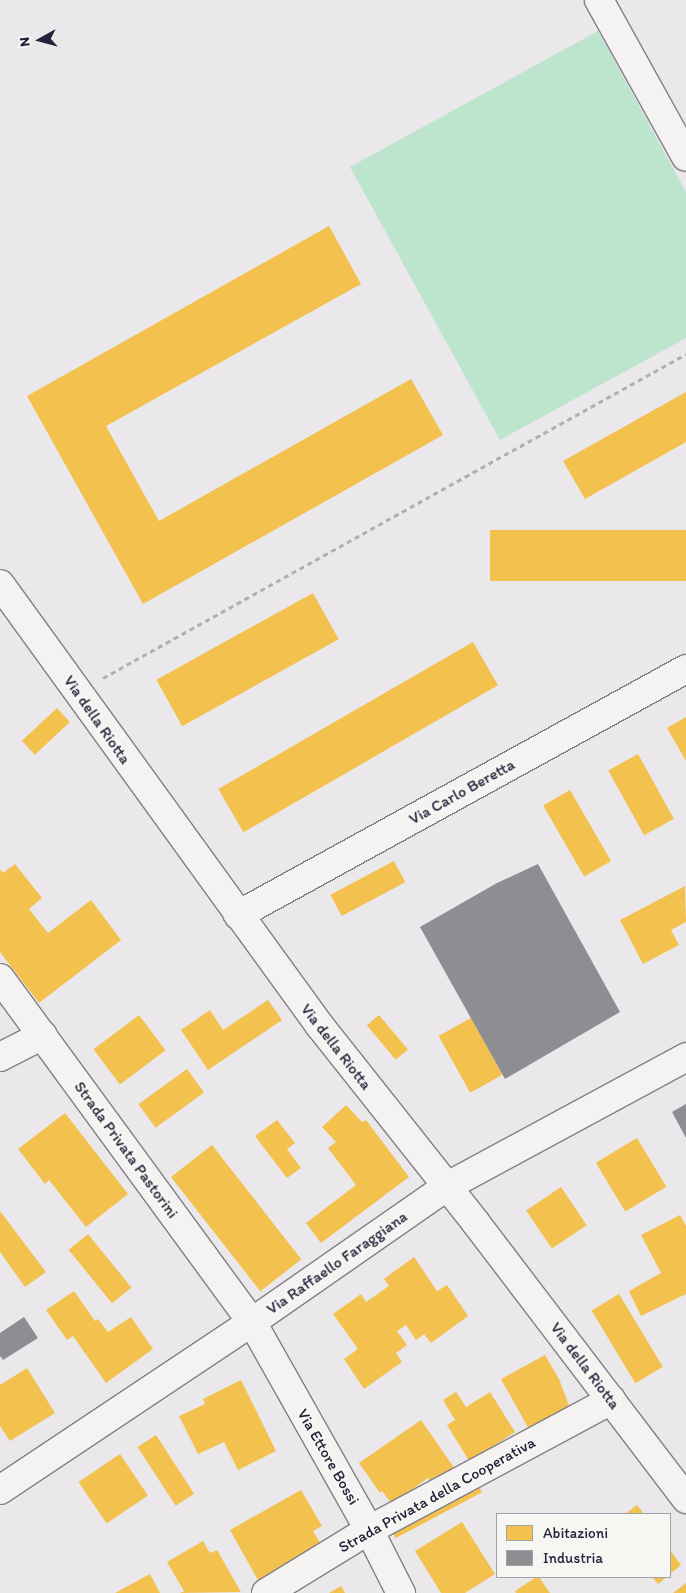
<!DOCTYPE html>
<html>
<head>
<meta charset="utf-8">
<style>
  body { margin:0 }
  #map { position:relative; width:686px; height:1593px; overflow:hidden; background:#ebe8ec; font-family:Itim,sans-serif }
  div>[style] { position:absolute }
  .green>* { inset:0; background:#bde4cc }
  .homes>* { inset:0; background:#f2c14e; transform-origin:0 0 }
  .industry>* { inset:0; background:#8d8d92 }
  .path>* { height:3px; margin-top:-1.5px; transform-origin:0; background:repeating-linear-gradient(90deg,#afaeb0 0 5px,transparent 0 9px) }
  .roads { filter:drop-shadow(1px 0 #818086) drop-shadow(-1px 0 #818086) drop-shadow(0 1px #818086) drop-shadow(0 -1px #818086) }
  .minor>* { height:28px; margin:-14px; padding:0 14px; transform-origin:14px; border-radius:14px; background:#f4f3f2 }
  span { translate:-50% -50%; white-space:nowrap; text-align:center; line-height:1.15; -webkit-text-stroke:5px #f6f6f2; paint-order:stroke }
  .street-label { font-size:16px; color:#22223b }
  .legend { position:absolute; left:496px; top:1513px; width:175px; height:65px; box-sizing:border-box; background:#f6f6f2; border:1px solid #a1a1a9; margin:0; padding:6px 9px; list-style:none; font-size:15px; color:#22223b }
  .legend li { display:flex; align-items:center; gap:10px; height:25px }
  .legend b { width:25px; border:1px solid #a1a1a9 }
  .north { position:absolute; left:15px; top:15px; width:50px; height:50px; -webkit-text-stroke:4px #f6f6f2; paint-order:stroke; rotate:263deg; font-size:14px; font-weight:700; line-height:20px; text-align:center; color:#22223b }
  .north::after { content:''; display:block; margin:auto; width:18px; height:22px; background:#22223b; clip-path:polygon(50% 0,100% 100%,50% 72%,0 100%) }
</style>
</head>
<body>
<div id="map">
  <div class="green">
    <div style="clip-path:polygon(598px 31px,686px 192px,686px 338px,500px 440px,350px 167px)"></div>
  </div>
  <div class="homes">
    <div style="clip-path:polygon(329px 226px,361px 284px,106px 426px,159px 521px,411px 379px,443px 435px,143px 604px,27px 396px)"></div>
    <div style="clip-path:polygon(686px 392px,686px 442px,585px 499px,563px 461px)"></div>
    <div style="left:686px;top:530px;width:51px;height:196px;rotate:90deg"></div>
    <div style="left:313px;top:593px;width:53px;height:179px;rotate:61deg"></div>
    <div style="left:473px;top:642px;width:50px;height:294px;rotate:60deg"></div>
    <div style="left:57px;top:708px;width:19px;height:48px;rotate:47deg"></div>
    <div style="clip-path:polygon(686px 717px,686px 761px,667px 728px)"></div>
    <div style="left:638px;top:754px;width:74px;height:34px;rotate:61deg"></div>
    <div style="left:570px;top:790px;width:82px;height:31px;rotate:60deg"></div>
    <div style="left:394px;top:861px;width:24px;height:72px;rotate:62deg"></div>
    <div style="clip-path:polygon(15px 864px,42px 898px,29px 909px,48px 933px,91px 900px,121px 940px,39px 1003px,0 952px,0 869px,3px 873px)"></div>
    <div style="clip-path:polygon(685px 886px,686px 922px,671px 930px,679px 945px,643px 964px,620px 920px)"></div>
    <div style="clip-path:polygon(268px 1000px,282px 1020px,208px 1070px,181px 1030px,210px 1010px,223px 1030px)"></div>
    <div style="left:139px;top:1015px;width:44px;height:57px;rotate:53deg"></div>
    <div style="left:379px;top:1015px;width:45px;height:16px;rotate:50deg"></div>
    <div style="left:471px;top:1018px;width:65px;height:37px;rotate:61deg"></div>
    <div style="left:187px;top:1069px;width:29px;height:60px;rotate:54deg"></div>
    <div style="clip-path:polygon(346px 1105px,362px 1122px,366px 1120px,409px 1177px,321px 1243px,306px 1223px,356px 1185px,328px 1148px,336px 1142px,322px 1127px)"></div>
    <div style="clip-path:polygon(65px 1113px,128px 1194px,86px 1227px,49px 1180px,45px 1184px,18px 1149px)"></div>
    <div style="clip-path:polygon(277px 1120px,295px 1143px,287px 1149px,301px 1168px,287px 1178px,255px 1136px)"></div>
    <div style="left:637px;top:1138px;width:57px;height:48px;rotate:59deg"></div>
    <div style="left:212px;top:1145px;width:145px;height:52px;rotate:52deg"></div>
    <div style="left:561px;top:1187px;width:46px;height:42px;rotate:56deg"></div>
    <div style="clip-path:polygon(0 1211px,46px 1272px,25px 1287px,0 1252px)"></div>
    <div style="clip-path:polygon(680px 1215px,686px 1226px,686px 1294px,641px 1316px,629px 1291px,661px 1273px,641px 1235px)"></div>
    <div style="left:88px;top:1234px;width:69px;height:25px;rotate:51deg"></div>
    <div style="clip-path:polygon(414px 1257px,437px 1291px,447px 1285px,468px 1316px,431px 1343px,424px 1334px,416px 1340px,406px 1325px,397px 1331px,407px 1345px,396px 1353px,402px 1362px,364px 1389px,344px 1359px,358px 1349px,333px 1314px,361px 1294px,366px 1302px,389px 1286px,384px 1279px)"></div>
    <div style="clip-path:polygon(74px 1291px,95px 1321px,98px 1319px,108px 1332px,131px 1317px,153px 1349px,106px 1383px,73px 1336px,67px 1340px,46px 1310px)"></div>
    <div style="left:619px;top:1294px;width:85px;height:32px;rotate:59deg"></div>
    <div style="clip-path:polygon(545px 1355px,559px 1379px,571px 1411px,531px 1433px,501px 1379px)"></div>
    <div style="clip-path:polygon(27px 1368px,55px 1413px,10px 1441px,0 1426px,0 1385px)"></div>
    <div style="clip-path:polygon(241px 1380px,276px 1451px,238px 1470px,224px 1442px,198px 1454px,179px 1416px,205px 1404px,203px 1399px)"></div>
    <div style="clip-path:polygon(456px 1392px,466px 1407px,490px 1392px,515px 1432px,490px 1448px,491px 1451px,471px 1464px,447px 1425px,455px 1420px,443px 1400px)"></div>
    <div style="clip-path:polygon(421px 1420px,455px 1469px,433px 1485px,428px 1478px,404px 1495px,407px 1499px,395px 1508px,382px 1491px,380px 1493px,359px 1463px)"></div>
    <div style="left:156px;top:1435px;width:70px;height:22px;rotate:57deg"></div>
    <div style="left:120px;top:1454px;width:50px;height:50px;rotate:56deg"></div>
    <div style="left:475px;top:1479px;width:15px;height:98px;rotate:62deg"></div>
    <div style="clip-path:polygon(301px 1490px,322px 1526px,313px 1531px,322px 1546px,259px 1582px,230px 1530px)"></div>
    <div style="clip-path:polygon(637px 1505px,644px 1514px,625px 1514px)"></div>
    <div style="clip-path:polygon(462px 1522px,495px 1574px,465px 1593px,441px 1593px,415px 1551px)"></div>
    <div style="clip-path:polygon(203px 1541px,210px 1553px,217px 1550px,241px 1592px,180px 1593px,184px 1591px,167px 1562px)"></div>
    <div style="clip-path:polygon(670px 1550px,681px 1565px,670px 1574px)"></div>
    <div style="clip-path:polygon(150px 1574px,160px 1593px,115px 1593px)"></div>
    <div style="clip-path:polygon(536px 1577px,539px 1577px,550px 1593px,516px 1593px,515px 1591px)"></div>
    <div style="clip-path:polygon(652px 1577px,667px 1577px,658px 1584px)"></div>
    <div style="clip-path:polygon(686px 1583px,686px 1593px,673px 1593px)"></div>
    <div style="clip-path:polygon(341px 1586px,345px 1593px,329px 1593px)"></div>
  </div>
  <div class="industry">
    <div style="clip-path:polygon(538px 864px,620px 1012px,505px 1079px,420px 927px,497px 883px)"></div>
    <div style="clip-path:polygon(686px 1104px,686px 1138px,672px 1112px)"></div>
    <div style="clip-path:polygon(24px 1317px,38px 1338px,3px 1360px,0 1356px,0 1333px)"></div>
  </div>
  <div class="path">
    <div style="left:103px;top:678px;width:667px;rotate:-29.06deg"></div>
  </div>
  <div class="roads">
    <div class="minor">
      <div style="left:599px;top:0;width:179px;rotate:61deg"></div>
      <div style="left:0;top:584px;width:546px;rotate:54.1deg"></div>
      <div style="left:320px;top:1026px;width:251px;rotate:51.6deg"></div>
      <div style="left:476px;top:1223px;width:347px;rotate:52.7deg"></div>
      <div style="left:238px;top:915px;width:511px;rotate:-28.77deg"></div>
      <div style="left:0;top:978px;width:426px;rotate:53.8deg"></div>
      <div style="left:252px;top:1322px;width:239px;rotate:60.6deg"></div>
      <div style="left:369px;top:1530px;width:71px;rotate:63.1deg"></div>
      <div style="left:0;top:1057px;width:48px;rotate:-27.1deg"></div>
      <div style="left:0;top:1490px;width:303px;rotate:-33.7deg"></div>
      <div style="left:252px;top:1322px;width:236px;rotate:-34.8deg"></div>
      <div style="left:446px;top:1187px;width:273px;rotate:-28.4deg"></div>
      <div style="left:266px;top:1593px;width:121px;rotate:-31.5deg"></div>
      <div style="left:369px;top:1530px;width:275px;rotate:-28.2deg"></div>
    </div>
  </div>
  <div class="street-label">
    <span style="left:97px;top:720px;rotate:55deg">Via della Riotta</span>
    <span style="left:462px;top:792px;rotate:-29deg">Via Carlo Beretta</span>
    <span style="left:336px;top:1047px;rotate:52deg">Via della Riotta</span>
    <span style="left:126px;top:1150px;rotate:54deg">Strada Privata Pastorini</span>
    <span style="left:337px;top:1263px;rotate:-35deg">Via Raffaello Faraggiana</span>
    <span style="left:585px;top:1366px;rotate:53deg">Via della Riotta</span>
    <span style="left:328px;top:1457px;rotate:60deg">Via Ettore Bossi</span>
    <span style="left:437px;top:1495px;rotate:-29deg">Strada Privata della Cooperativa</span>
  </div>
  <ul class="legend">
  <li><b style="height:14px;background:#f2c14e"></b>Abitazioni</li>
  <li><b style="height:14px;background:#8d8d92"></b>Industria</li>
  </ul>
  <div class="north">N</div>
</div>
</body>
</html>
